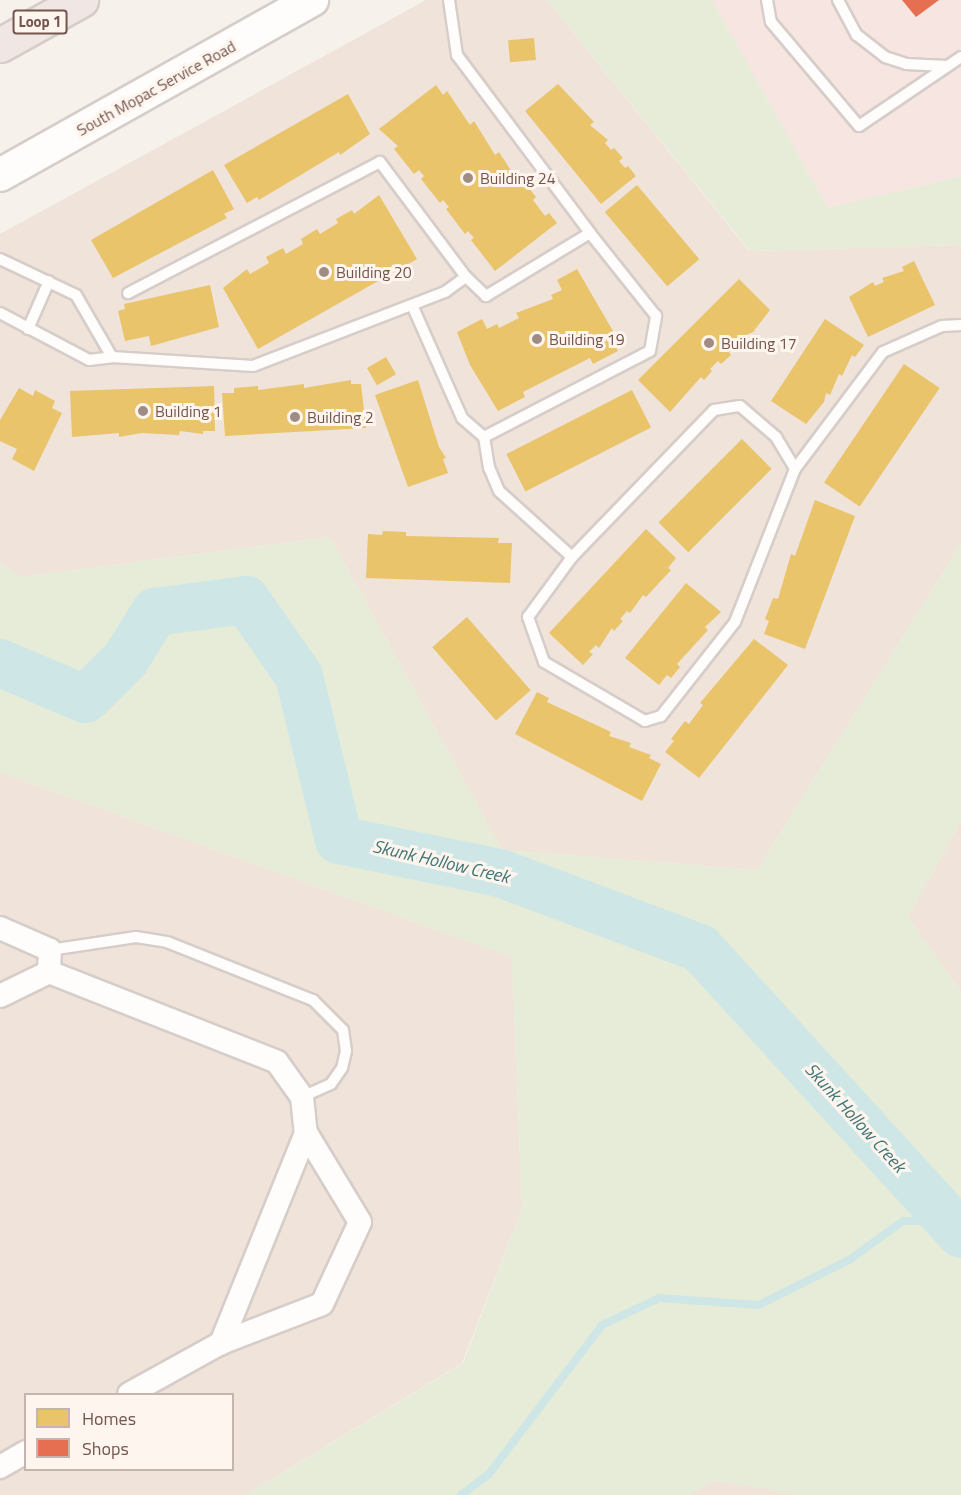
<!DOCTYPE html>
<html>
<head>
<meta charset="utf-8">
<style>
  body { margin:0 }
  #map { position:relative; width:961px; height:1495px; overflow:hidden; background:#f7f1ec; font-family:"Titillium Web",sans-serif }
  div>[style] { position:absolute }
  .residential>* { inset:0; background:#efe3da }
  .commercial>* { inset:0; background:#f6e5e1 }
  .green>* { inset:0; background:#e6ecd8 }
  .homes>* { inset:0; background:#e9c46a; transform-origin:0 0 }
  .shops>* { inset:0; background:#e76f51 }
  .stream>* { height:8px; margin:-4px; padding:0 4px; transform-origin:4px; border-radius:4px; background:#cee7e6 }
  .river>* { height:48px; margin:-24px; padding:0 24px; transform-origin:24px; border-radius:24px; background:#cee7e6 }
  .roads { filter:drop-shadow(2px 0 #d6cdc9) drop-shadow(-2px 0 #d6cdc9) drop-shadow(0 2px #d6cdc9) drop-shadow(0 -2px #d6cdc9) }
  .lane>* { height:10px; margin:-5px; padding:0 5px; transform-origin:5px; border-radius:5px; background:#fefdfc }
  .street>* { height:22px; margin:-11px; padding:0 11px; transform-origin:11px; border-radius:11px; background:#fefdfc }
  .secondary>* { height:32px; margin:-16px; padding:0 16px; transform-origin:16px; border-radius:16px; background:#fefdfc }
  .highway>* { height:33px; margin:-16.5px; padding:0 16.5px; transform-origin:16.5px; border-radius:16.5px; background:#f0e7e5 }
  .dots>* { width:16px; height:16px; translate:-50% -50%; box-sizing:border-box; border:3px solid #fef5ee; border-radius:50% }
  span { translate:-50% -50%; white-space:nowrap; text-align:center; line-height:1.15; -webkit-text-stroke:6px #fef5ee; paint-order:stroke }
  .shield-label span { padding:2px 4px; background:#fef5ee; border:2px solid; border-radius:4px; -webkit-text-stroke-width:0 }
  .shield-label { font-size:15px; color:#73564e; font-weight:700 }
  .street-label { font-size:16px; color:#73564e }
  .poi-label { font-size:16px; color:#73564e }
  .left { translate:0 -50%; text-align:left }
  .water-label { font-size:18px; color:#427677; font-style:italic }
  .legend { position:absolute; left:24px; top:1393px; width:210px; height:78px; box-sizing:border-box; background:#fef5ee; border:2px solid #c6b5ae; margin:0; padding:8px 10px; list-style:none; font-size:18px; color:#73564e }
  .legend li { display:flex; align-items:center; gap:12px; height:30px }
  .legend b { width:30px; border:2px solid #c6b5ae }
</style>
</head>
<body>
<div id="map">
  <div class="residential">
    <div style="clip-path:polygon(426px 0,547px 0,749px 251px,961px 245px,961px 544px,757px 870px,502px 850px,330px 537px,21px 577px,0 563px,0 234px)"></div>
    <div style="clip-path:polygon(evenodd,0 772px,512px 957px,522px 1209px,462px 1363px,246px 1495px,0 1495px,0 772px,26px 1394px,232px 1394px,232px 1470px,26px 1470px,26px 1394px)"></div>
    <div style="clip-path:polygon(961px 821px,961px 992px,908px 917px)"></div>
    <div style="clip-path:polygon(715px 1480px,795px 1493px,798px 1495px,689px 1495px)"></div>
  </div>
  <div class="commercial">
    <div style="clip-path:polygon(712px 0,961px 0,961px 176px,828px 208px)"></div>
  </div>
  <div class="green">
    <div style="clip-path:polygon(547px 0,712px 0,828px 208px,961px 176px,961px 245px,750px 251px)"></div>
    <div style="clip-path:polygon(330px 537px,502px 850px,757px 870px,961px 544px,961px 821px,908px 917px,961px 992px,961px 1495px,798px 1495px,715px 1480px,689px 1495px,246px 1495px,463px 1363px,522px 1209px,512px 957px,0 772px,0 563px,21px 577px)"></div>
  </div>
  <div class="homes">
    <div style="left:534px;top:38px;width:22px;height:26px;rotate:85deg"></div>
    <div style="clip-path:polygon(558px 84px,594px 122px,590px 125px,608px 140px,605px 143px,611px 150px,614px 148px,623px 158px,619px 161px,625px 168px,628px 166px,636px 176px,601px 204px,525px 111px)"></div>
    <div style="clip-path:polygon(436px 85px,443px 95px,447px 91px,470px 125px,474px 121px,495px 155px,499px 152px,521px 186px,524px 182px,536px 197px,533px 200px,545px 216px,549px 213px,557px 223px,495px 271px,471px 240px,474px 238px,468px 231px,465px 234px,446px 209px,449px 207px,443px 200px,440px 203px,421px 179px,424px 176px,419px 170px,414px 174px,394px 149px,398px 146px,379px 129px)"></div>
    <div style="clip-path:polygon(348px 94px,370px 134px,340px 155px,339px 152px,259px 200px,257px 197px,247px 203px,224px 165px)"></div>
    <div style="clip-path:polygon(213px 170px,234px 209px,224px 214px,227px 218px,113px 278px,91px 240px)"></div>
    <div style="left:637px;top:185px;width:97px;height:42px;rotate:50deg"></div>
    <div style="clip-path:polygon(379px 195px,417px 259px,258px 349px,223px 288px,247px 269px,250px 274px,269px 263px,266px 257px,283px 248px,286px 254px,303px 244px,301px 239px,317px 229px,320px 234px,338px 223px,336px 219px,352px 210px,354px 214px)"></div>
    <div style="clip-path:polygon(914px 261px,935px 305px,868px 337px,849px 297px,873px 282px,875px 286px,884px 282px,882px 278px,904px 271px,902px 267px)"></div>
    <div style="clip-path:polygon(577px 269px,617px 338px,612px 340px,618px 351px,593px 364px,590px 358px,523px 392px,525px 397px,498px 411px,470px 365px,457px 332px,482px 319px,487px 329px,497px 324px,499px 328px,519px 318px,516px 313px,553px 299px,551px 295px,562px 290px,557px 280px)"></div>
    <div style="clip-path:polygon(739px 279px,770px 310px,753px 332px,744px 336px,747px 339px,729px 352px,731px 355px,721px 364px,718px 361px,710px 369px,712px 371px,704px 380px,701px 377px,670px 412px,638px 380px)"></div>
    <div style="clip-path:polygon(210px 285px,219px 327px,151px 346px,149px 336px,125px 341px,118px 311px,125px 309px,124px 304px)"></div>
    <div style="clip-path:polygon(825px 319px,864px 345px,855px 357px,852px 355px,842px 376px,839px 374px,830px 395px,826px 393px,824px 402px,806px 424px,771px 401px)"></div>
    <div style="left:386px;top:357px;width:20px;height:22px;rotate:60deg"></div>
    <div style="left:904px;top:364px;width:43px;height:143px;rotate:34deg"></div>
    <div style="clip-path:polygon(351px 380px,351px 384px,361px 384px,366px 428px,225px 436px,222px 393px,234px 393px,234px 388px,258px 386px,258px 390px,304px 384px,304px 388px)"></div>
    <div style="clip-path:polygon(418px 380px,439px 447px,446px 458px,443px 459px,448px 473px,408px 487px,375px 395px)"></div>
    <div style="clip-path:polygon(214px 386px,215px 431px,203px 431px,203px 434px,180px 431px,179px 435px,142px 433px,119px 437px,119px 433px,72px 437px,70px 391px)"></div>
    <div style="clip-path:polygon(19px 388px,33px 396px,35px 390px,55px 401px,52px 408px,62px 413px,34px 471px,12px 459px,17px 449px,0 441px,0 420px)"></div>
    <div style="left:632px;top:390px;width:42px;height:141px;rotate:63deg"></div>
    <div style="left:742px;top:439px;width:42px;height:118px;rotate:45deg"></div>
    <div style="clip-path:polygon(815px 500px,855px 516px,805px 649px,764px 634px,769px 621px,765px 619px,773px 598px,778px 599px,791px 554px,795px 556px)"></div>
    <div style="clip-path:polygon(646px 529px,676px 558px,668px 568px,671px 570px,646px 597px,643px 595px,630px 613px,627px 611px,620px 619px,623px 621px,614px 631px,612px 628px,599px 648px,596px 645px,589px 652px,593px 654px,583px 665px,549px 633px)"></div>
    <div style="clip-path:polygon(383px 531px,406px 532px,406px 536px,499px 538px,498px 543px,512px 543px,510px 583px,366px 578px,368px 534px,382px 535px)"></div>
    <div style="clip-path:polygon(686px 583px,721px 612px,705px 627px,708px 630px,677px 664px,680px 667px,671px 678px,667px 675px,659px 685px,625px 658px)"></div>
    <div style="left:467px;top:617px;width:97px;height:46px;rotate:49deg"></div>
    <div style="clip-path:polygon(754px 639px,788px 665px,699px 778px,665px 752px,674px 741px,671px 739px,685px 721px,689px 724px,703px 705px,700px 703px)"></div>
    <div style="clip-path:polygon(537px 692px,549px 698px,547px 702px,611px 732px,609px 736px,631px 743px,629px 747px,651px 755px,649px 758px,661px 764px,642px 801px,515px 734px)"></div>
  </div>
  <div class="shops">
    <div style="clip-path:polygon(902px 0,939px 0,916px 17px)"></div>
  </div>
  <div class="stream">
    <div style="left:461px;top:1495px;width:35px;rotate:-37deg"></div>
    <div style="left:489px;top:1474px;width:187px;rotate:-52.8deg"></div>
    <div style="left:602px;top:1325px;width:63px;rotate:-25.3deg"></div>
    <div style="left:659px;top:1298px;width:100px;rotate:4deg"></div>
    <div style="left:759px;top:1305px;width:101px;rotate:-26.6deg"></div>
    <div style="left:849px;top:1260px;width:67px;rotate:-35.8deg"></div>
    <div style="left:903px;top:1221px;width:44px"></div>
  </div>
  <div class="river">
    <div style="left:0;top:663px;width:92px;rotate:23deg"></div>
    <div style="left:85px;top:699px;width:56px;rotate:-44.3deg"></div>
    <div style="left:125px;top:660px;width:57px;rotate:-58deg"></div>
    <div style="left:155px;top:612px;width:92px;rotate:-7.5deg"></div>
    <div style="left:246px;top:600px;width:93px;rotate:55.1deg"></div>
    <div style="left:299px;top:676px;width:169px;rotate:76.3deg"></div>
    <div style="left:339px;top:840px;width:164px;rotate:11.6deg"></div>
    <div style="left:500px;top:873px;width:214px;rotate:20.6deg"></div>
    <div style="left:700px;top:948px;width:387px;rotate:47.6deg"></div>
  </div>
  <div class="roads">
    <div class="lane">
      <div style="left:449px;top:0;width:56px;rotate:81.7deg"></div>
      <div style="left:457px;top:55px;width:222px;rotate:53.2deg"></div>
      <div style="left:590px;top:233px;width:122px;rotate:148.8deg"></div>
      <div style="left:486px;top:296px;width:28px;rotate:-136deg"></div>
      <div style="left:767px;top:0;width:22px;rotate:80deg"></div>
      <div style="left:771px;top:22px;width:136px;rotate:49.8deg"></div>
      <div style="left:859px;top:126px;width:123px;rotate:-34.1deg"></div>
      <div style="left:838px;top:0;width:40px;rotate:62deg"></div>
      <div style="left:857px;top:35px;width:36px;rotate:38deg"></div>
      <div style="left:885px;top:57px;width:22px;rotate:18deg"></div>
      <div style="left:906px;top:64px;width:41px;rotate:2.8deg"></div>
      <div style="left:0;top:259px;width:84px;rotate:25.3deg"></div>
      <div style="left:76px;top:295px;width:72px;rotate:59.9deg"></div>
      <div style="left:412px;top:305px;width:124px;rotate:66.1deg"></div>
      <div style="left:462px;top:418px;width:29px;rotate:41deg"></div>
      <div style="left:0;top:313px;width:101px;rotate:27.8deg"></div>
      <div style="left:89px;top:360px;width:23px;rotate:-7deg"></div>
      <div style="left:112px;top:357px;width:141px;rotate:3.7deg"></div>
      <div style="left:253px;top:366px;width:206px;rotate:-21.1deg"></div>
      <div style="left:445px;top:292px;width:26px;rotate:-36deg"></div>
      <div style="left:466px;top:277px;width:144px;rotate:-126.8deg"></div>
      <div style="left:380px;top:162px;width:284px;rotate:152.5deg"></div>
      <div style="left:28px;top:329px;width:52px;rotate:-66.4deg"></div>
      <div style="left:795px;top:469px;width:146px;rotate:-53.1deg"></div>
      <div style="left:883px;top:352px;width:64px;rotate:-23.8deg"></div>
      <div style="left:942px;top:326px;width:19px;rotate:-3deg"></div>
      <div style="left:572px;top:557px;width:204px;rotate:-46deg"></div>
      <div style="left:714px;top:410px;width:26px;rotate:-9deg"></div>
      <div style="left:740px;top:406px;width:48px;rotate:40.7deg"></div>
      <div style="left:776px;top:437px;width:37px;rotate:59deg"></div>
      <div style="left:795px;top:469px;width:164px;rotate:111.4deg"></div>
      <div style="left:735px;top:622px;width:120px;rotate:128.2deg"></div>
      <div style="left:661px;top:716px;width:17px;rotate:163deg"></div>
      <div style="left:645px;top:721px;width:117px;rotate:-149.7deg"></div>
      <div style="left:544px;top:662px;width:48px;rotate:-109.6deg"></div>
      <div style="left:528px;top:617px;width:74px;rotate:-53.7deg"></div>
      <div style="left:572px;top:557px;width:98px;rotate:-137.9deg"></div>
      <div style="left:499px;top:491px;width:25px;rotate:-113deg"></div>
      <div style="left:489px;top:468px;width:31px;rotate:-99deg"></div>
      <div style="left:484px;top:437px;width:187px;rotate:-27.4deg"></div>
      <div style="left:650px;top:351px;width:36px;rotate:-80deg"></div>
      <div style="left:656px;top:316px;width:106px;rotate:-128.5deg"></div>
      <div style="left:50px;top:950px;width:87px;rotate:-8.6deg"></div>
      <div style="left:136px;top:937px;width:31px;rotate:9deg"></div>
      <div style="left:167px;top:942px;width:157px;rotate:21.7deg"></div>
      <div style="left:313px;top:1000px;width:42px;rotate:45deg"></div>
      <div style="left:343px;top:1030px;width:21px;rotate:82deg"></div>
      <div style="left:346px;top:1051px;width:17px;rotate:103deg"></div>
      <div style="left:342px;top:1068px;width:19px;rotate:125deg"></div>
      <div style="left:331px;top:1084px;width:32px;rotate:156deg"></div>
    </div>
    <div class="street">
      <div style="left:0;top:928px;width:55px;rotate:23.7deg"></div>
      <div style="left:50px;top:950px;width:22px;rotate:93deg"></div>
      <div style="left:0;top:996px;width:55px;rotate:-26.1deg"></div>
      <div style="left:49px;top:972px;width:245px;rotate:21.5deg"></div>
      <div style="left:277px;top:1062px;width:43px;rotate:54.5deg"></div>
      <div style="left:302px;top:1097px;width:36px;rotate:84deg"></div>
      <div style="left:306px;top:1133px;width:227px;rotate:112deg"></div>
      <div style="left:221px;top:1343px;width:105px;rotate:151deg"></div>
      <div style="left:221px;top:1343px;width:108px;rotate:-21.1deg"></div>
      <div style="left:322px;top:1304px;width:90px;rotate:-65.1deg"></div>
      <div style="left:360px;top:1222px;width:104px;rotate:-121.2deg"></div>
      <div style="left:0;top:1467px;width:30px;rotate:-30deg"></div>
    </div>
    <div class="secondary">
      <div style="left:0;top:175px;width:358px;rotate:-29.3deg"></div>
    </div>
    <div class="highway">
      <div style="left:0;top:45px;width:93px;rotate:-29.1deg"></div>
    </div>
  </div>
  <div class="dots">
    <div style="left:468px;top:178px;background:#a18c85"></div>
    <div style="left:324px;top:272px;background:#a18c85"></div>
    <div style="left:537px;top:339px;background:#a18c85"></div>
    <div style="left:709px;top:343px;background:#a18c85"></div>
    <div style="left:143px;top:411px;background:#a18c85"></div>
    <div style="left:295px;top:417px;background:#a18c85"></div>
  </div>
  <div class="shield-label">
    <span style="left:40px;top:22px">Loop 1</span>
  </div>
  <div class="street-label">
    <span style="left:156px;top:88px;rotate:-29deg">South Mopac Service Road</span>
  </div>
  <div class="poi-label">
    <span class="left" style="left:480px;top:178px">Building 24</span>
    <span class="left" style="left:336px;top:272px">Building 20</span>
    <span class="left" style="left:549px;top:339px">Building 19</span>
    <span class="left" style="left:721px;top:343px">Building 17</span>
    <span class="left" style="left:155px;top:411px">Building 1</span>
    <span class="left" style="left:307px;top:417px">Building 2</span>
  </div>
  <div class="water-label">
    <span style="left:441px;top:862px;rotate:13deg">Skunk Hollow Creek</span>
    <span style="left:855px;top:1118px;rotate:48deg">Skunk Hollow Creek</span>
  </div>
  <ul class="legend">
  <li><b style="height:16px;background:#e9c46a"></b>Homes</li>
  <li><b style="height:16px;background:#e76f51"></b>Shops</li>
  </ul>
</div>
</body>
</html>
